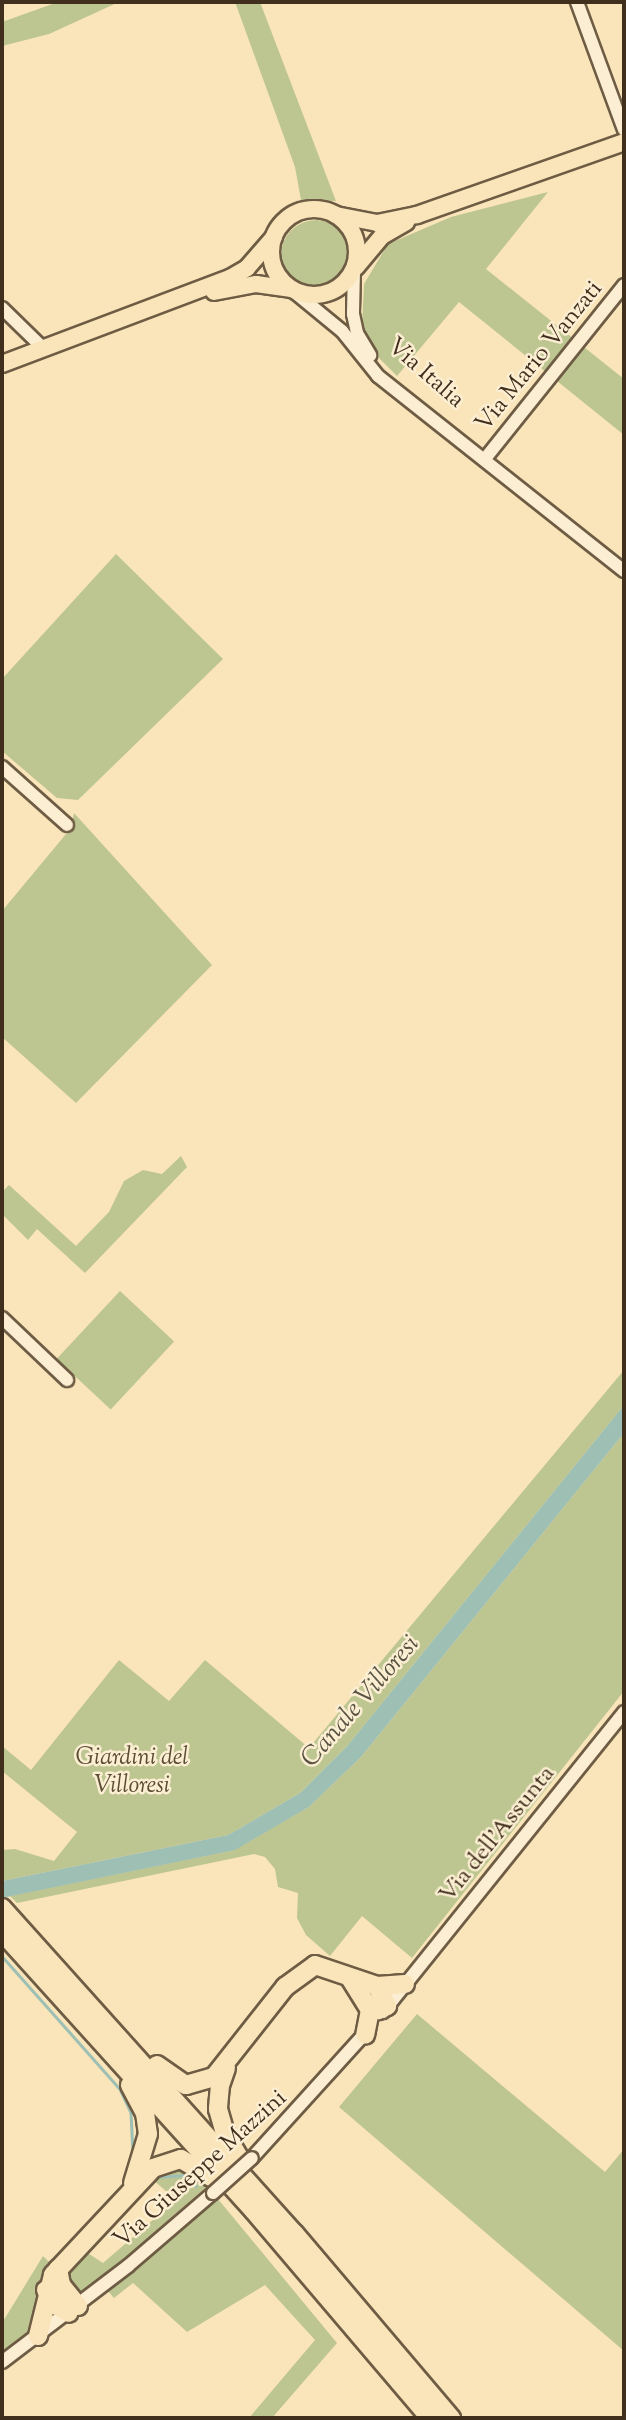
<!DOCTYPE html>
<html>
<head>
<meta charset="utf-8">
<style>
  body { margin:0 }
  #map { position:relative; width:626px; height:2420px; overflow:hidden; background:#fae5ba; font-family:"Sorts Mill Goudy",serif }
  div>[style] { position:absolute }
  .green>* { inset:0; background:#bdc591; transform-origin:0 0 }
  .round { border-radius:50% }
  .water>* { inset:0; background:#9ebfb3 }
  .stream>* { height:2.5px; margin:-1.25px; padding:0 1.25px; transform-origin:1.25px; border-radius:1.25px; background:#9ebfb3 }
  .roads { filter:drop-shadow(2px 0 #6e5c44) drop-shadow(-2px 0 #6e5c44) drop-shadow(0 2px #6e5c44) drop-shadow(0 -2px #6e5c44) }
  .minor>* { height:12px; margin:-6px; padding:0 6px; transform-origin:6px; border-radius:6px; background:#fceed2 }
  .major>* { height:16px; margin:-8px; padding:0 8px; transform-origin:8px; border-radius:8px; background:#fae5ba }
  .major>.ring { margin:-8px; padding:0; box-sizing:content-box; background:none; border:16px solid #fae5ba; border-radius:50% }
  .highway>* { height:18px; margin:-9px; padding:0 9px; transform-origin:9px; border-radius:9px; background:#fae5ba }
  .bridges { filter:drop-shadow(2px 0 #6e5c44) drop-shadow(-2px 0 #6e5c44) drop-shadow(0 2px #6e5c44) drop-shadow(0 -2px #6e5c44) }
  .minor-bridge>* { height:12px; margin:-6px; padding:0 6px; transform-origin:6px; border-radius:6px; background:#fceed2 }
  span { translate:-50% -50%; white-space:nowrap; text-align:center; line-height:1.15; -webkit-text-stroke:5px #fceed2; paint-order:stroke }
  .street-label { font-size:24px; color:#402f1d }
  .park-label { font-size:24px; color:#594d34; font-style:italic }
  .water-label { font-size:26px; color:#585342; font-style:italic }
  .frame { position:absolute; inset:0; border:4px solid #402f1d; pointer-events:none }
</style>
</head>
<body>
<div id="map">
  <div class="green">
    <div style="clip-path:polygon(58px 2px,119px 2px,49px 34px,2px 46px,2px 22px)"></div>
    <div style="clip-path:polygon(235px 2px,260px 2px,336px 201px,301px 200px,295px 167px)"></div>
    <div style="clip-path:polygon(548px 192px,486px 269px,624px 379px,624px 435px,459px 302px,397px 376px,371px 350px,362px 327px,364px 284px,388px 244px,451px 217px)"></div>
    <div class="round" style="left:281px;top:220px;width:70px;height:70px"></div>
    <div style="clip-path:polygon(116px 554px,223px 659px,78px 800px,57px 798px,2px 751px,2px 679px)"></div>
    <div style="clip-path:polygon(74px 813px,212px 965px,76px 1103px,2px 1037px,2px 911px,71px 828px)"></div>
    <div style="clip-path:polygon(181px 1156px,187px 1167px,85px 1273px,37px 1229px,28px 1240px,2px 1214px,2px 1192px,9px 1185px,76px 1246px,109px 1212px,124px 1181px,143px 1170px,162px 1174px)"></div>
    <div style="left:120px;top:1291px;width:74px;height:93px;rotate:43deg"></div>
    <div style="clip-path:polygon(624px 1370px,624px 1405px,348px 1745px,300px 1793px,228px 1835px,2px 1881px,2px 1850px,15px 1849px,54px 1861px,77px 1832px,2px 1771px,2px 1746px,31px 1770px,119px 1660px,169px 1701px,205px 1660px,309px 1748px)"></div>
    <div style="clip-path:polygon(624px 1433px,624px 1691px,412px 1958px,362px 1916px,330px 1956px,306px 1935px,297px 1918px,298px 1893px,278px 1887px,275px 1869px,265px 1857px,254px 1854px,17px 1903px,10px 1896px,234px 1850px,309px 1807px,361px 1757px)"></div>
    <div style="clip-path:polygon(417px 2014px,605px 2172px,624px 2149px,624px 2351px,339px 2107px)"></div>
    <div style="clip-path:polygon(173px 2164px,212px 2182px,91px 2287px,80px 2291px,70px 2286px,69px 2269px,86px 2252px,103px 2263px,176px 2200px,151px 2178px)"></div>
    <div style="clip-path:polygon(218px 2199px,337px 2343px,272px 2418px,249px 2418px,315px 2340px,265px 2285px,187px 2332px,133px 2283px,114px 2298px,108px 2291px)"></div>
    <div style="clip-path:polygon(43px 2256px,53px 2266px,32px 2330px,2px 2355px,2px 2323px)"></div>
  </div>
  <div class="water">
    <div style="clip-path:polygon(624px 1405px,624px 1433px,361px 1757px,309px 1807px,235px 1850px,2px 1898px,2px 1881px,228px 1835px,300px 1793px,348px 1745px)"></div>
  </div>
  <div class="stream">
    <div style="left:2px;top:1956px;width:178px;rotate:48.4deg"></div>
    <div style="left:120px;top:2089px;width:26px;rotate:65deg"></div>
    <div style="left:131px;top:2113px;width:40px;rotate:87.1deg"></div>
    <div style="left:157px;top:2177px;width:26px;rotate:-4deg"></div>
    <div style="left:183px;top:2175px;width:17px;rotate:40deg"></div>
  </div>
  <div class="roads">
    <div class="minor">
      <div style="left:577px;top:2px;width:136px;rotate:69.8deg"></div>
      <div style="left:354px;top:269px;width:45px;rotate:91.3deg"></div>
      <div style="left:353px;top:314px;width:19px;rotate:78deg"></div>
      <div style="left:357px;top:333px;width:26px;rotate:59deg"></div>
      <div style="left:292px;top:290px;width:65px;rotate:39.4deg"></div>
      <div style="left:342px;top:331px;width:58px;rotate:51.3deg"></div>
      <div style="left:378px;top:376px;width:314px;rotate:38.4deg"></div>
      <div style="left:2px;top:308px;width:59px;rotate:44.3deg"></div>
      <div style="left:488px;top:455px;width:218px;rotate:-51.3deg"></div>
      <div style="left:2px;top:767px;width:87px;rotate:41.7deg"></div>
      <div style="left:2px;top:1318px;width:90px;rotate:43.6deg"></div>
      <div style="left:383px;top:2012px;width:385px;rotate:-51.2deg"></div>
      <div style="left:252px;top:2158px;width:174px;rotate:-47.8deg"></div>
      <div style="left:2px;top:2362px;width:158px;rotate:-37.3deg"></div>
      <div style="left:128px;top:2266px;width:112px;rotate:-40.7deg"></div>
    </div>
    <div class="major">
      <div class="ring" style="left:271px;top:209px;width:70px;height:70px"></div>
      <div style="left:336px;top:215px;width:42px;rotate:11deg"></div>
      <div style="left:377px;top:223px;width:41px;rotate:-11.3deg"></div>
      <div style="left:417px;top:215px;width:219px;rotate:-19.4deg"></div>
      <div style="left:356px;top:267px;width:40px;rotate:-50deg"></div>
      <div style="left:382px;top:236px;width:28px;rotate:-30deg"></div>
      <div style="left:214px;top:292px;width:43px;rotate:-10.8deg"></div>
      <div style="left:256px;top:284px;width:36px;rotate:8deg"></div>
      <div style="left:2px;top:364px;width:244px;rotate:-20.7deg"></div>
      <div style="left:230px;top:278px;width:20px;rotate:-30deg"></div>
      <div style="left:247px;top:268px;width:41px;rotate:-48.9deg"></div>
    </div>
    <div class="highway">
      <div style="left:2px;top:1908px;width:437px;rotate:48.1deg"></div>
      <div style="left:294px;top:2233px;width:243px;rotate:49.7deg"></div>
      <div style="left:2px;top:1932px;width:376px;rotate:47.9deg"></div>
      <div style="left:254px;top:2211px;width:272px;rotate:49.6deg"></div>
      <div style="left:350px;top:1978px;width:38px;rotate:58deg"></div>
      <div style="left:370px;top:2010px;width:25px;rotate:101deg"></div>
      <div style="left:368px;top:2004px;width:12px;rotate:31deg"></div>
      <div style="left:378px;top:2010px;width:10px;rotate:-24deg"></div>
      <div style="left:387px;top:2006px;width:22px;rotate:-117deg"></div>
      <div style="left:157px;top:2065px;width:35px;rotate:35deg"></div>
      <div style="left:186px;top:2085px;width:29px;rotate:-16deg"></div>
      <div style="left:214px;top:2077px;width:115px;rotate:-51.7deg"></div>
      <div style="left:285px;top:1987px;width:37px;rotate:-36deg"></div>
      <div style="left:315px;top:1965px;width:65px;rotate:18.7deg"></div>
      <div style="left:377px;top:1986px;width:28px;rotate:-4deg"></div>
      <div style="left:226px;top:2068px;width:18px;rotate:109deg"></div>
      <div style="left:220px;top:2085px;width:24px;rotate:95deg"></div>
      <div style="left:218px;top:2109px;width:26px;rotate:74deg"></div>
      <div style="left:225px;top:2134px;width:29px;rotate:59deg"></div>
      <div style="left:130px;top:2085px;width:32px;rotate:62deg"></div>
      <div style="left:145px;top:2113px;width:21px;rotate:82deg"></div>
      <div style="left:148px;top:2134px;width:51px;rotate:107deg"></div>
      <div style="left:58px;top:2269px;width:16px;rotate:79deg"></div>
      <div style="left:61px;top:2285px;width:27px;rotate:51deg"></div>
      <div style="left:46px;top:2290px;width:16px;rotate:60deg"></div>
      <div style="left:54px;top:2304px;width:17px;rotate:31deg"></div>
      <div style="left:38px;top:2336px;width:63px;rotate:-76.2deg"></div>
      <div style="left:53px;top:2275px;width:146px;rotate:-46.9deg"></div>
      <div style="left:153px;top:2168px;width:29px;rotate:-18deg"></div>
      <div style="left:181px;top:2159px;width:35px;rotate:31deg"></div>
    </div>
  </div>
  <div class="bridges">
    <div class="minor-bridge">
      <div style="left:213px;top:2193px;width:52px;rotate:-41.9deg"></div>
    </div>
  </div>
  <div class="street-label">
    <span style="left:540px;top:357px;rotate:-51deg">Via Mario Vanzati</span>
    <span style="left:425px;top:374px;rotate:41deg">Via Italia</span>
    <span style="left:498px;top:1835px;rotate:-51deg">Via dell'Assunta</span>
    <span style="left:201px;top:2170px;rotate:-42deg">Via Giuseppe Mazzini</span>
  </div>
  <div class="park-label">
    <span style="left:132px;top:1773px">Giardini del<br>Villoresi</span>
  </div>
  <div class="water-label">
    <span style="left:361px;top:1702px;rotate:-49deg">Canale Villoresi</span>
  </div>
  <div class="frame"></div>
</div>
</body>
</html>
